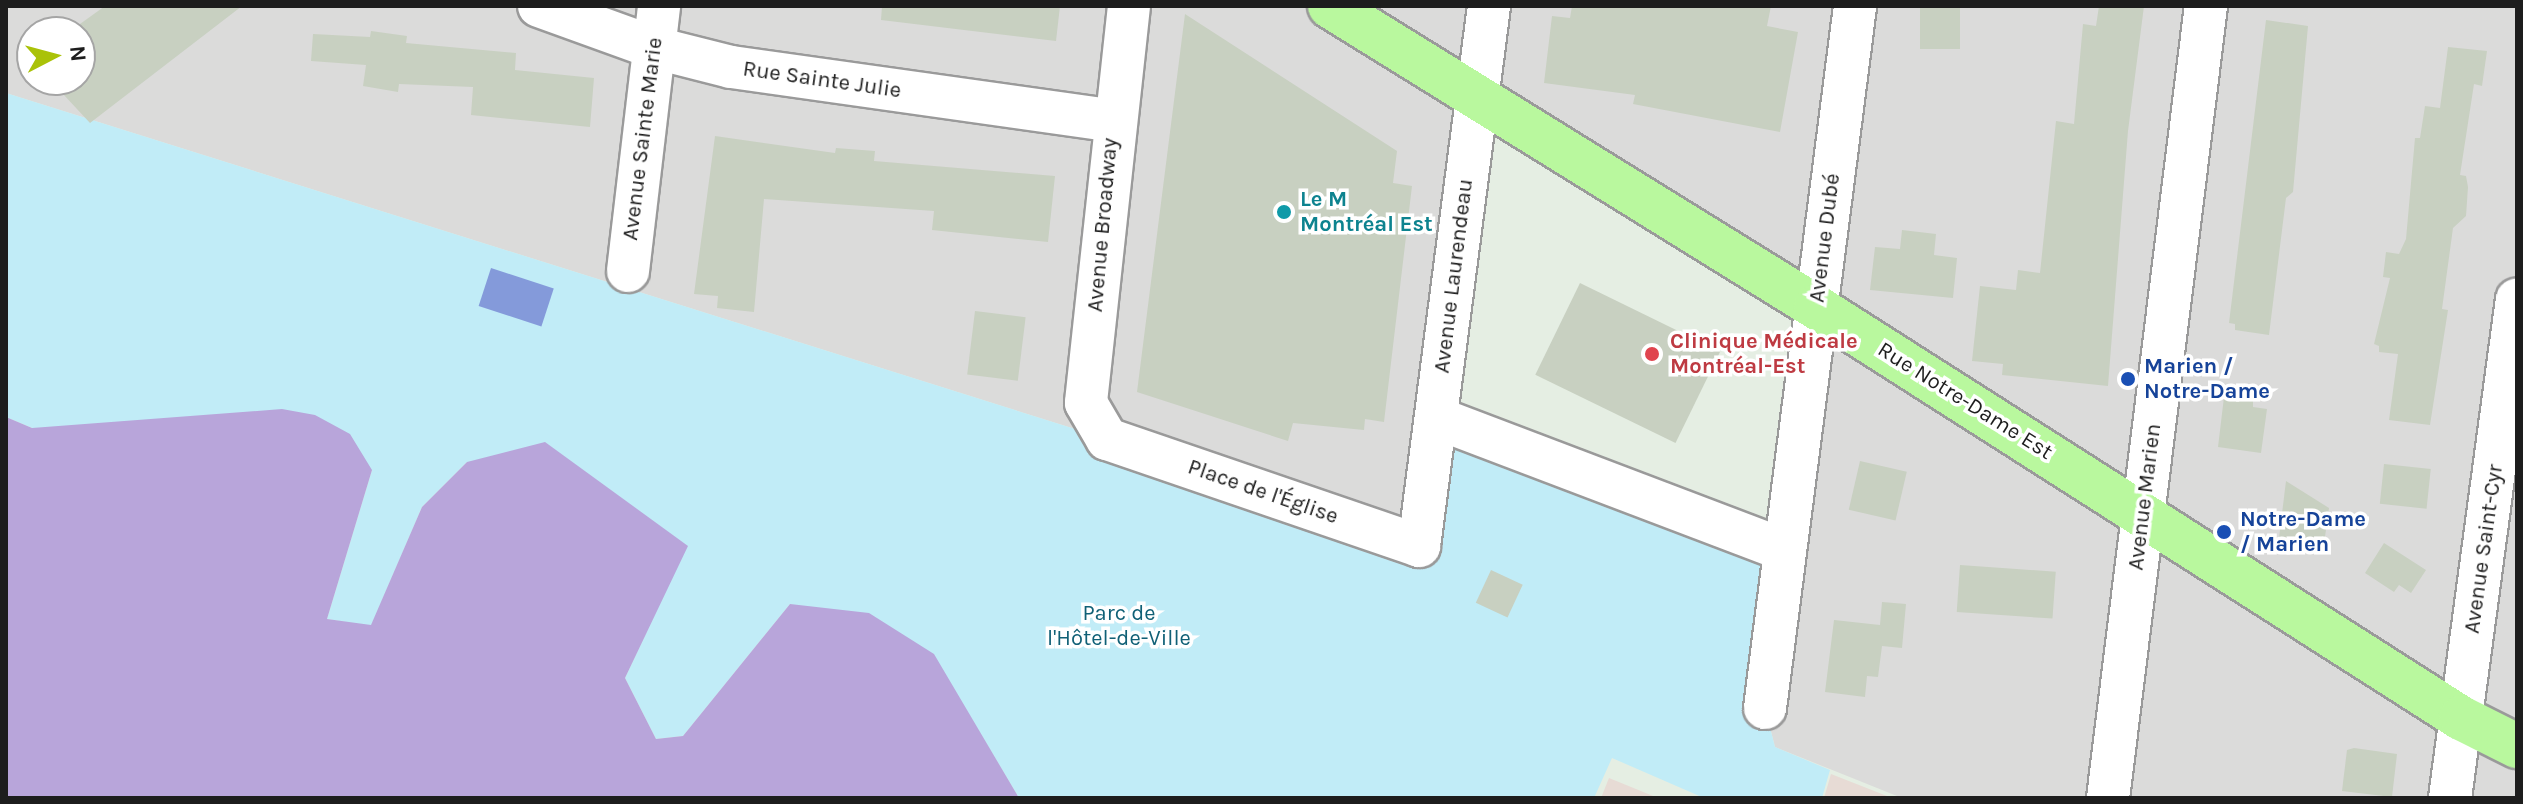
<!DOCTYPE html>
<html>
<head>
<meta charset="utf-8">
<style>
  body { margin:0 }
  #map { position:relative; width:2523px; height:804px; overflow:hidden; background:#e5eee3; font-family:Karla,sans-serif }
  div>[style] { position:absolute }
  .residential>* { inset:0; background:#dbdbda }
  .industrial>* { inset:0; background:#e7dbd5 }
  .park>* { inset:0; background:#c1ecf7 }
  .pitch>* { inset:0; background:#849ada; transform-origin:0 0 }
  .water>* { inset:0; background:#b8a5da }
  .building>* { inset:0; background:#c8d0c1; transform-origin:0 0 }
  .roads { filter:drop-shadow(2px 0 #9a9a9a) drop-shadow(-2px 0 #9a9a9a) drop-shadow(0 2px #9a9a9a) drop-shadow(0 -2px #9a9a9a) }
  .minor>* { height:42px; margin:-21px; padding:0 21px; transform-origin:21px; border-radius:21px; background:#fff }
  .major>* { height:44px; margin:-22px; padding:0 22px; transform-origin:22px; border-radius:22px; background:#b9f89e }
  .dots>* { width:22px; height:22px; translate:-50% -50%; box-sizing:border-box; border:4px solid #fff; border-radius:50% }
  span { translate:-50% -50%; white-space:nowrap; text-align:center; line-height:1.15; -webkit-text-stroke:7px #fff; paint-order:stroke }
  .street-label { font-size:22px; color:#1d1d1d }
  .culture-label { font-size:22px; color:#0d838f; font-weight:700 }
  .left { translate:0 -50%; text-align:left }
  .health-label { font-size:22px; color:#be3a42; font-weight:700 }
  .transit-label { font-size:22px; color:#164399; font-weight:700 }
  .park-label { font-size:22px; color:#106076 }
  .frame { position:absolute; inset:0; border:8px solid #1d1d1d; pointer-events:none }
  .north { position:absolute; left:16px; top:16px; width:80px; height:80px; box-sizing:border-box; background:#fff; border:2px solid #a5a5a5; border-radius:50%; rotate:84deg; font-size:22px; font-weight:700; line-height:32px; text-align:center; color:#1d1d1d }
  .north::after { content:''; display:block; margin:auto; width:28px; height:36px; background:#aac208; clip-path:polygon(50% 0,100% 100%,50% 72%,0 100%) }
</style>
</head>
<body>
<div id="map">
  <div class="residential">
    <div style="clip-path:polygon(evenodd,6px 6px,2517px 6px,2517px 798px,1902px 798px,1775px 747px,1765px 708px,1816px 307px,1477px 99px,1419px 546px,1107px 439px,6px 93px,6px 6px,32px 32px,80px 32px,80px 80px,32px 80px,32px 32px)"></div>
  </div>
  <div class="industrial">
    <div style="clip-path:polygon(1831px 774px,1892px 798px,1824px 798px)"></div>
    <div style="clip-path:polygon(1609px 778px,1658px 798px,1601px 798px)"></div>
  </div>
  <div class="park">
    <div style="clip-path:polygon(6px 93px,1107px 439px,1418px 546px,1437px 418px,1785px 550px,1765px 708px,1775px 747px,1830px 770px,1822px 798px,1704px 798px,1612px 758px,1594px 798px,1019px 798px,933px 654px,790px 604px,683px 736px,656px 739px,625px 678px,687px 546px,467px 462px,422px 507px,371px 626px,327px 619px,372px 470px,32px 428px,6px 417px)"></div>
  </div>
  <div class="pitch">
    <div style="left:491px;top:268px;width:66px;height:40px;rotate:18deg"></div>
  </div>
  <div class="water">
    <div style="clip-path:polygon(282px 409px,315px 415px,350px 434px,372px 470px,327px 619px,371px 625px,422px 507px,467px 462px,545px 442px,688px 546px,625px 678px,656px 739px,683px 736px,790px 604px,869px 613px,934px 654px,1019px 798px,6px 798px,6px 417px,32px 428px)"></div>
  </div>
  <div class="building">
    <div style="clip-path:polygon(105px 6px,242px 6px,90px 123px,50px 80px,80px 80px,80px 24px)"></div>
    <div style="clip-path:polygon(882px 6px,1060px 6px,1056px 41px,881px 20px)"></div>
    <div style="clip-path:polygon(1572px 6px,1771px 6px,1767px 26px,1798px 32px,1780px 132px,1633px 104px,1635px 95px,1544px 83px,1552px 16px,1570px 18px)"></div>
    <div style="left:1920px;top:6px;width:40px;height:43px"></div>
    <div style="clip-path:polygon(2099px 6px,2144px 6px,2128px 131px,2108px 386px,2002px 375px,2003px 364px,1972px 361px,1980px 286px,2016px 290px,2018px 270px,2040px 273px,2056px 121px,2074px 124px,2083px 24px,2096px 26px)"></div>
    <div style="clip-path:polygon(1185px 14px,1397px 151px,1393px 183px,1412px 186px,1384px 422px,1365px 419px,1364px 430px,1293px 423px,1288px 441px,1137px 392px)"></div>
    <div style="clip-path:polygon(2266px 20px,2308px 26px,2293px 192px,2286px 198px,2269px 335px,2235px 330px,2235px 324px,2229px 323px)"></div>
    <div style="clip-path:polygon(371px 31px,407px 36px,406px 43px,516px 53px,515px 70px,594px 78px,590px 127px,471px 115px,473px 87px,399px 84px,398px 92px,363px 86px,366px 65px,311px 61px,313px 34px,370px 37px)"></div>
    <div style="clip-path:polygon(2448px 47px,2487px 51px,2482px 86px,2474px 84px,2460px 175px,2466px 176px,2468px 187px,2466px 216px,2453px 228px,2442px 309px,2448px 310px,2430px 425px,2389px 420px,2398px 354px,2379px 352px,2379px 346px,2374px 344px,2390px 278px,2383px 277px,2386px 252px,2399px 254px,2406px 239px,2415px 138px,2420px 138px,2425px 106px,2440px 108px)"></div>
    <div style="clip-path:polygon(715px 136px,835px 153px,836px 148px,875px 151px,874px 161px,1055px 176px,1048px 242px,932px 230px,934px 211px,764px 199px,754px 312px,717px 308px,718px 296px,694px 294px)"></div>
    <div style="clip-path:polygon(1902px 230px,1936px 234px,1934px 255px,1957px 258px,1953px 298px,1870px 290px,1875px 247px,1900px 249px)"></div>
    <div style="left:1580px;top:283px;width:156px;height:102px;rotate:26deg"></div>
    <div style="left:975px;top:311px;width:51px;height:64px;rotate:7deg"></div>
    <div style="clip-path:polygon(2224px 397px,2253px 401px,2253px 407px,2267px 409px,2261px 453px,2218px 447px)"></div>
    <div style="left:1860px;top:461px;width:48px;height:50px;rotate:13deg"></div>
    <div style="left:2384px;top:464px;width:47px;height:40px;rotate:6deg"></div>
    <div style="clip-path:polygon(2286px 481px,2329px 508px,2324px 544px,2279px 538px)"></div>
    <div style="clip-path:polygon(2384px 543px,2426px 570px,2411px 593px,2399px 585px,2394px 592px,2365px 573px)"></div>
    <div style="left:1960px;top:565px;width:96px;height:47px;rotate:4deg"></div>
    <div style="left:1491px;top:570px;width:35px;height:36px;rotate:25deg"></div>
    <div style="clip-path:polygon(1882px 602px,1906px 604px,1902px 648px,1882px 646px,1878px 677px,1867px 676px,1865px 697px,1825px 692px,1834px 620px,1880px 625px)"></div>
    <div style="clip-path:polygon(2354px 748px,2397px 754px,2392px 797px,2342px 791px,2347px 750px)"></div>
  </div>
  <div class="roads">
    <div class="minor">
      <div style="left:539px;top:6px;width:120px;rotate:19.9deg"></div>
      <div style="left:652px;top:47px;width:81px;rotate:14.2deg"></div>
      <div style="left:731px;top:67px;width:386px;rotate:8deg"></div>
      <div style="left:1129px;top:6px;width:399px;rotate:96.2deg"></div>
      <div style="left:1086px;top:403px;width:42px;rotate:59.7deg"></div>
      <div style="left:1107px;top:439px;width:330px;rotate:18.9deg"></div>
      <div style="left:1419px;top:546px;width:545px;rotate:-82.61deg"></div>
      <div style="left:628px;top:271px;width:267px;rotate:-83.3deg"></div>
      <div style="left:1437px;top:418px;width:372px;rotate:20.8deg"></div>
      <div style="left:1765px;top:708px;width:708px;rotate:-82.69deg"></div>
      <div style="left:2108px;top:798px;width:798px;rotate:-82.95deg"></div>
      <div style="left:2450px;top:798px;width:503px;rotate:-82.35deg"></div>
    </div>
    <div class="major">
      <div style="left:1330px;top:6px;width:572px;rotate:31.77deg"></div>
      <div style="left:1816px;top:307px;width:765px;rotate:32.51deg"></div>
      <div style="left:2461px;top:718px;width:63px;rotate:26.6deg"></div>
    </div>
  </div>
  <div class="dots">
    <div style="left:1284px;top:212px;background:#0f9aa8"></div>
    <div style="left:1652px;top:354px;background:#e0444e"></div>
    <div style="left:2128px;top:379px;background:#1a4fb4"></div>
    <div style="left:2224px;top:532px;background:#1a4fb4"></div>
  </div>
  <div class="street-label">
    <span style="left:822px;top:80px;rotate:8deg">Rue Sainte Julie</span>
    <span style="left:643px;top:139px;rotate:-83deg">Avenue Sainte Marie</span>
    <span style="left:1103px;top:225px;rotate:-85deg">Avenue Broadway</span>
    <span style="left:1825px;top:238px;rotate:-83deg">Avenue Dubé</span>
    <span style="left:1454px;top:276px;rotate:-83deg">Avenue Laurendeau</span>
    <span style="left:1965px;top:401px;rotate:32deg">Rue Notre-Dame Est</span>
    <span style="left:1263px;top:492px;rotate:19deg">Place de l'Église</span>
    <span style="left:2145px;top:497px;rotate:-83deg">Avenue Marien</span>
    <span style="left:2484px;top:549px;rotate:-82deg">Avenue Saint-Cyr</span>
  </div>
  <div class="culture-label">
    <span class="left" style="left:1300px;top:212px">Le M<br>Montréal Est</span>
  </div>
  <div class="health-label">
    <span class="left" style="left:1670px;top:354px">Clinique Médicale<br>Montréal-Est</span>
  </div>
  <div class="transit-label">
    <span class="left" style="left:2144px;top:379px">Marien /<br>Notre-Dame</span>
    <span class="left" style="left:2240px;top:532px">Notre-Dame<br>/ Marien</span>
  </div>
  <div class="park-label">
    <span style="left:1119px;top:626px">Parc de<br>l'Hôtel-de-Ville</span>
  </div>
  <div class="frame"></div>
  <div class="north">N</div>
</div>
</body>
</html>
